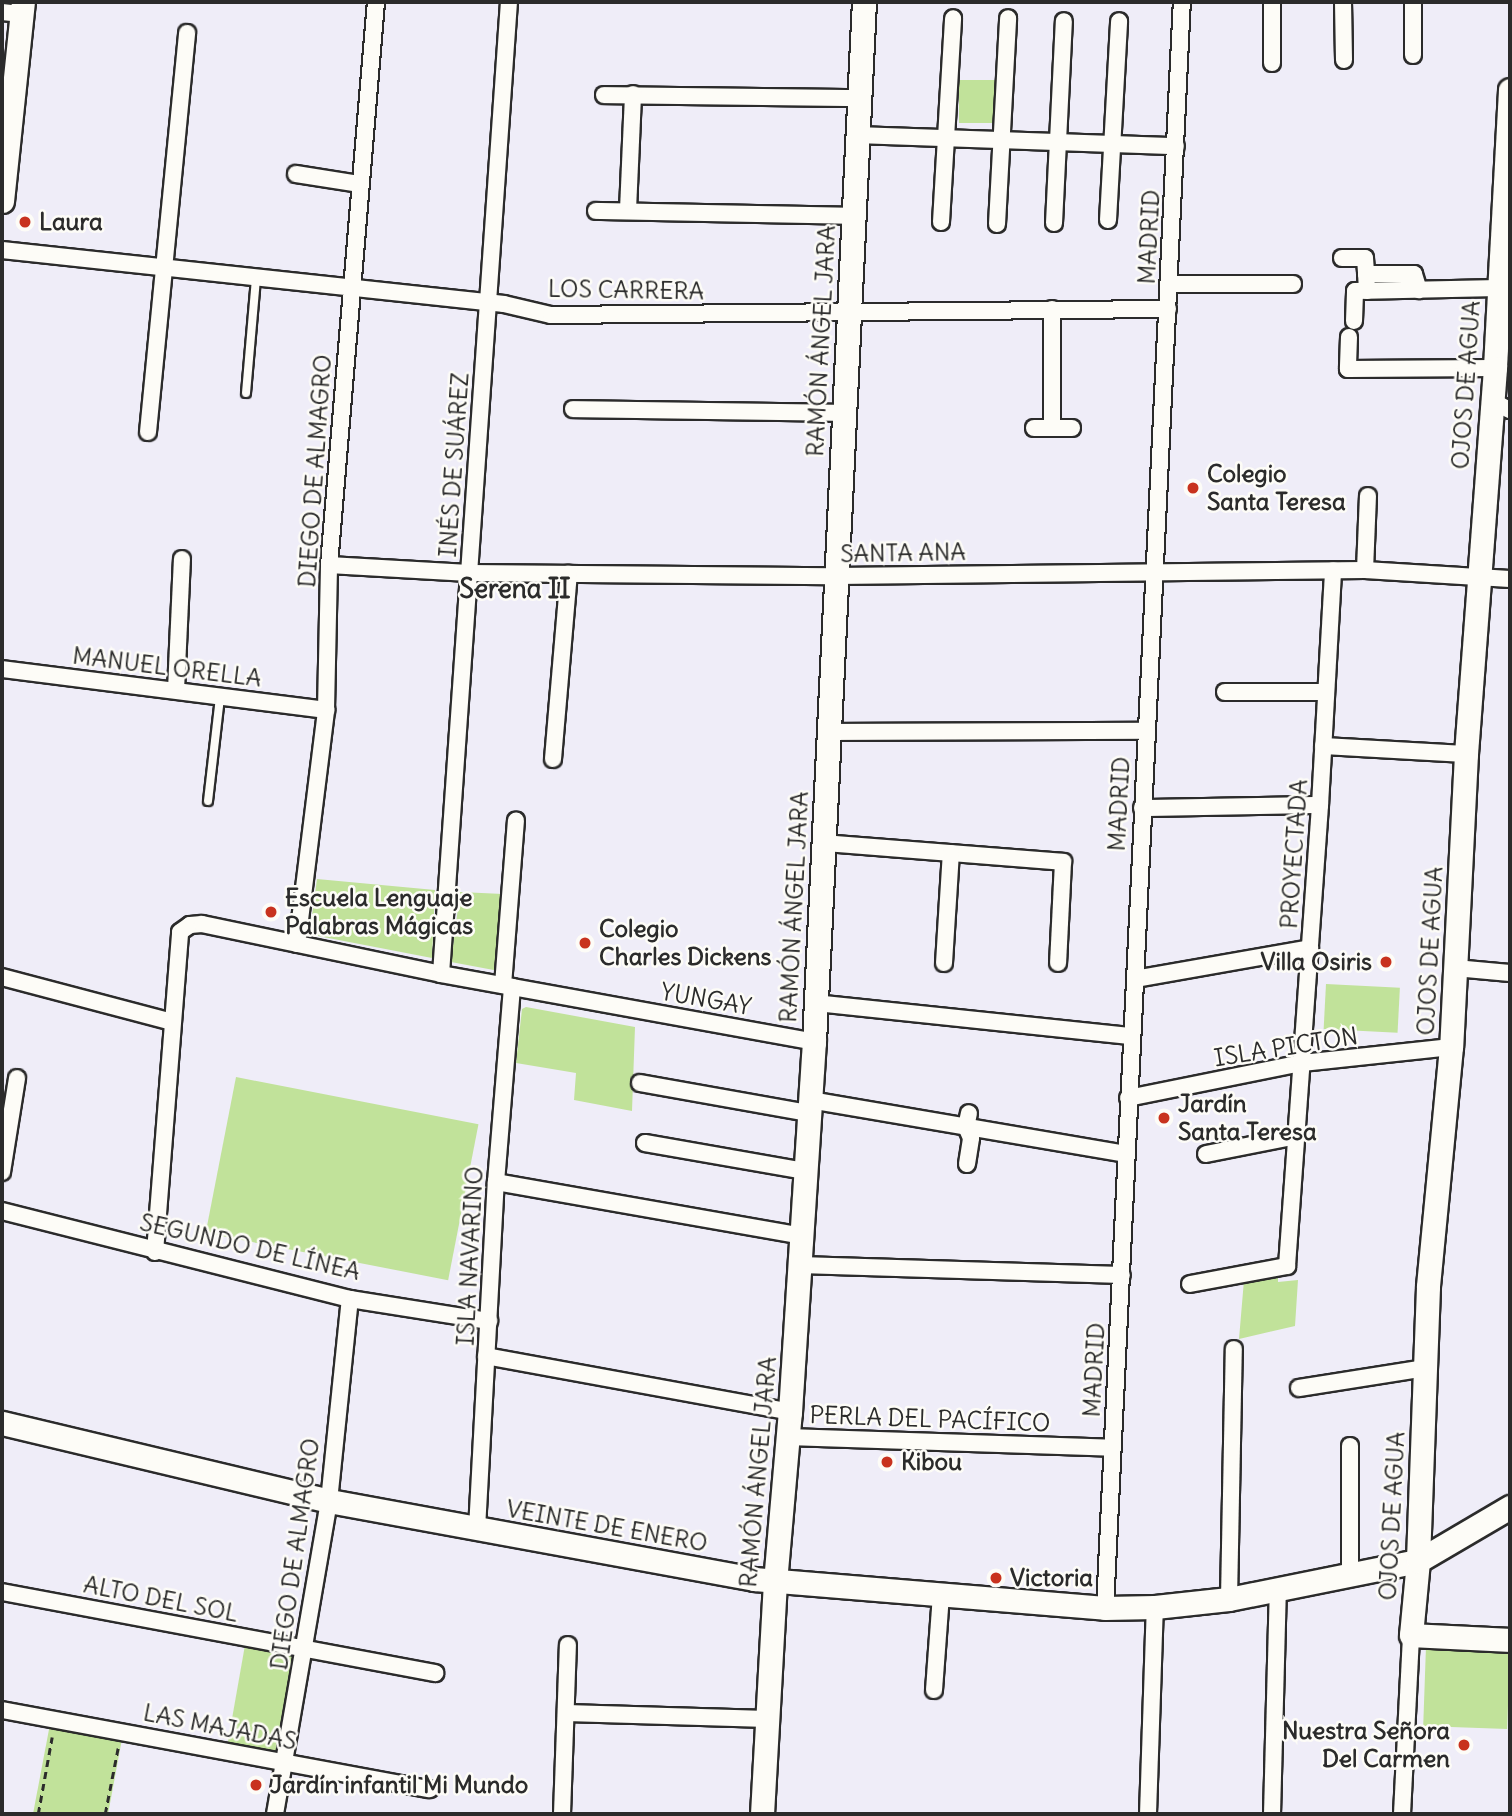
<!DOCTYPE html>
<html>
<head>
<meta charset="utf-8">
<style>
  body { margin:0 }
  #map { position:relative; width:1512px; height:1816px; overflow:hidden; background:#efedf8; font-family:Delius,sans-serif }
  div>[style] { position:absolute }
  .green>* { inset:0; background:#c1e29a; transform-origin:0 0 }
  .path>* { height:2.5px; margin-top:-1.25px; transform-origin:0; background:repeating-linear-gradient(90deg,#2b2b2b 0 7px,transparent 0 12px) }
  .roads { filter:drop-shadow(2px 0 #2b2b2b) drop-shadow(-2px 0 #2b2b2b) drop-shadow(0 2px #2b2b2b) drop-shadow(0 -2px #2b2b2b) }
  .lane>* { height:8px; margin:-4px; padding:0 4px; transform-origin:4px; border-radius:4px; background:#fdfcf7 }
  .street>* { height:16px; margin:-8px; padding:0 8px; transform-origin:8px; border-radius:8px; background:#fdfcf7 }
  .secondary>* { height:23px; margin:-11.5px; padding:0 11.5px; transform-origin:11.5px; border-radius:11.5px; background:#fdfcf7 }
  .dots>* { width:19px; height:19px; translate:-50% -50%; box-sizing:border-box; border:4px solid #fdfcf7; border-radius:50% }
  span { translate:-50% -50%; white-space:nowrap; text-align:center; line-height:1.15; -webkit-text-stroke:5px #fdfcf7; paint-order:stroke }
  .poi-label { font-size:24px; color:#2b2b2b; font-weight:700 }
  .left { translate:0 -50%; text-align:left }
  .right { translate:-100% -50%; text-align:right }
  .street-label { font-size:24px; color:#2b2b2b }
  .neighbourhood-label { font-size:26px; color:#2b2b2b; font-weight:700 }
  .frame { position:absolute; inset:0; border:4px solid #2b2b2b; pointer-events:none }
</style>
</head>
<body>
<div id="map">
  <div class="green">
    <div style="left:959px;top:80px;width:39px;height:43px"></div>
    <div style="clip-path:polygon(317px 879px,435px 890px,432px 958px,318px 936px,310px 930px)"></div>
    <div style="clip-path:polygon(460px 892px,503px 894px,499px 971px,451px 962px)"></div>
    <div style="left:1326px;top:984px;width:74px;height:45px;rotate:3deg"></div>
    <div style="clip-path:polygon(526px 1007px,635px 1027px,632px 1111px,574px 1100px,576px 1073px,516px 1063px,522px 1009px)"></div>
    <div style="left:236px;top:1077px;width:247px;height:159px;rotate:11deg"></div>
    <div style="clip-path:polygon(1278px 1273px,1278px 1282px,1298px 1280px,1295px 1326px,1239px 1339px,1244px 1280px)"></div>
    <div style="left:245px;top:1645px;width:51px;height:102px;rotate:10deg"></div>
    <div style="left:1426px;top:1646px;width:84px;height:80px;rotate:2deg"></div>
    <div style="clip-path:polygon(50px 1724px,122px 1739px,108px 1814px,33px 1814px)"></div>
  </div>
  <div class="path">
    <div style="left:38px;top:1814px;width:78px;rotate:-79.7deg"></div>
    <div style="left:105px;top:1814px;width:67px;rotate:-78.9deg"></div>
  </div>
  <div class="roads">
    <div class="lane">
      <div style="left:246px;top:393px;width:114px;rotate:-85deg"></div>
      <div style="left:208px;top:801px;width:104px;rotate:-83.4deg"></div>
    </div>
    <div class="street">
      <div style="left:1272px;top:2px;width:61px;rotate:90deg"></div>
      <div style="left:1343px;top:2px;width:58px;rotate:89deg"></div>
      <div style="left:1413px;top:2px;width:53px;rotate:90deg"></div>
      <div style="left:2px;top:12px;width:20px;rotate:6deg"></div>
      <div style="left:604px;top:95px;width:255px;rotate:0.7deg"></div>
      <div style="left:857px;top:135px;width:319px;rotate:2deg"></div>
      <div style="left:296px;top:174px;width:65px;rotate:8.9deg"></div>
      <div style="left:628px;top:210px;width:116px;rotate:-87.5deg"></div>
      <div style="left:596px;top:211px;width:257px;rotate:1.1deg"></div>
      <div style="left:1108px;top:220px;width:199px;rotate:-86.8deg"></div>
      <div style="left:941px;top:222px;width:204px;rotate:-86.6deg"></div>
      <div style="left:1054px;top:223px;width:202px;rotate:-87.2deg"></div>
      <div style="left:997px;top:224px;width:206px;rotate:-86.9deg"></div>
      <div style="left:2px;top:250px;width:505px;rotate:6.14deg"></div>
      <div style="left:504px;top:304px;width:48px;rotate:13.2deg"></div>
      <div style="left:551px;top:315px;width:617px;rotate:-0.56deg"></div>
      <div style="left:1342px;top:258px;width:23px"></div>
      <div style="left:1365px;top:258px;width:16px;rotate:86deg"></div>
      <div style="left:1171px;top:284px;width:122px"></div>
      <div style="left:1367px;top:291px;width:17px;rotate:-93deg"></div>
      <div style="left:1366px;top:274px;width:48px"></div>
      <div style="left:1414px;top:274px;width:17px;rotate:73deg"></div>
      <div style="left:1052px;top:309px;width:118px;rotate:90deg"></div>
      <div style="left:1354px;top:321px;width:30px;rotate:-88deg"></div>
      <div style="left:1355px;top:291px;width:144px;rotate:-1.2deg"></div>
      <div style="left:1349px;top:337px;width:32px;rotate:92deg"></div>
      <div style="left:1348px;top:369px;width:147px;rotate:-0.4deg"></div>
      <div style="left:1492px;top:401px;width:20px;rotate:27deg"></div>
      <div style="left:573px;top:409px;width:270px;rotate:0.8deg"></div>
      <div style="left:1034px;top:428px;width:38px"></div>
      <div style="left:148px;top:432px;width:401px;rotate:-84.4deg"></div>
      <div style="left:329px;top:565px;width:140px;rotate:3.3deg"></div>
      <div style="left:469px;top:573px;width:367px;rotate:0.5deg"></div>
      <div style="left:836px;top:576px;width:529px;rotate:-0.65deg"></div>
      <div style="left:1365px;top:570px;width:145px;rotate:3.6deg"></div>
      <div style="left:1365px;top:570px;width:74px;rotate:-87.7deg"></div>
      <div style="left:2px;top:669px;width:327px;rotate:7.2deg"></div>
      <div style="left:176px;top:690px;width:131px;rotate:-87.4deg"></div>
      <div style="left:1225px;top:692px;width:101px"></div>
      <div style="left:829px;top:732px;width:317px;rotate:-0.2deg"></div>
      <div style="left:1323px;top:746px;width:143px;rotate:3.2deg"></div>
      <div style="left:553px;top:759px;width:186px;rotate:-85.1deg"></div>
      <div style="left:1142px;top:808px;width:178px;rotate:-1deg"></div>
      <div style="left:824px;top:843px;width:240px;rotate:4.5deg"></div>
      <div style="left:1063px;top:862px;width:101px;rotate:92.8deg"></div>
      <div style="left:297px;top:944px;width:236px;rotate:-82.9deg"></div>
      <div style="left:326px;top:710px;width:145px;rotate:-88.8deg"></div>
      <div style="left:329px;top:565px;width:565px;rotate:-85.23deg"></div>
      <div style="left:944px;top:963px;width:110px;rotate:-86.4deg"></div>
      <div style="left:1455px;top:968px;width:55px;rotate:5.2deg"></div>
      <div style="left:441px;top:974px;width:974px;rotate:-86deg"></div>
      <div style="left:2px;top:977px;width:176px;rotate:14.8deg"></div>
      <div style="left:1135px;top:979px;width:178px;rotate:-10deg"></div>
      <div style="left:503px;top:985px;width:165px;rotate:-85.5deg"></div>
      <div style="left:815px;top:1003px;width:318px;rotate:6deg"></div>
      <div style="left:640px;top:1083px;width:172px;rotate:10.1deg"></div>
      <div style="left:1128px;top:1098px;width:177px;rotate:-11.4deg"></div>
      <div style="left:1302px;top:1063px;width:150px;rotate:-6.1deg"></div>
      <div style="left:810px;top:1100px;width:320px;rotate:9.7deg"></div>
      <div style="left:645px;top:1143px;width:163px;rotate:9.9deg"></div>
      <div style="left:1206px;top:1154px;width:93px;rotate:-11.2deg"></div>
      <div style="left:967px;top:1164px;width:26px;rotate:-81deg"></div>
      <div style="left:971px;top:1138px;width:12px;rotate:-114deg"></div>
      <div style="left:966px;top:1127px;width:14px;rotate:-78deg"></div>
      <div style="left:2px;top:1172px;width:95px;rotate:-80.9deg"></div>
      <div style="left:496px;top:1182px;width:310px;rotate:10deg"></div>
      <div style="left:2px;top:1211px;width:359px;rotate:14.2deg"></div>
      <div style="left:350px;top:1299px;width:141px;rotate:9deg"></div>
      <div style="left:155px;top:1252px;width:321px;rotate:-85.5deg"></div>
      <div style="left:180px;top:932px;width:12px;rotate:-35deg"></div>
      <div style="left:190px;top:925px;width:12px;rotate:-5deg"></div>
      <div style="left:202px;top:924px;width:244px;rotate:11.8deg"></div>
      <div style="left:441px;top:974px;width:379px;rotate:10.3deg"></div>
      <div style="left:800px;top:1265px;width:322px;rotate:1.8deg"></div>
      <div style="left:1190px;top:1284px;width:99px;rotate:-10.5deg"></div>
      <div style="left:1287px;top:1266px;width:462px;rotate:-85.9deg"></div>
      <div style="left:1320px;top:805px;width:235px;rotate:-86.8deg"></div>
      <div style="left:486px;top:1356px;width:309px;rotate:10.4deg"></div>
      <div style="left:1299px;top:1388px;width:128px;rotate:-9deg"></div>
      <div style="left:788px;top:1437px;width:324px;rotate:1.9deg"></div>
      <div style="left:477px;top:1529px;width:348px;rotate:-86.9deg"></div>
      <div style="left:496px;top:1182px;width:196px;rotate:-85.3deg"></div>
      <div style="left:1350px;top:1573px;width:127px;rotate:-90deg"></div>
      <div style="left:2px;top:1592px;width:441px;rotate:10.6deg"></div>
      <div style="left:1229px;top:1599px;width:250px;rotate:-88.9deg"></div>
      <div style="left:1105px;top:1608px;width:1608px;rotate:-87.26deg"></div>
      <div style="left:934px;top:1690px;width:96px;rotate:-85.8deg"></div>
      <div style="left:2px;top:1710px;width:435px;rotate:10.5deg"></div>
      <div style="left:566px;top:1713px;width:202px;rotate:1.7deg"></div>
      <div style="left:275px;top:1814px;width:318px;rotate:-80.2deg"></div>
      <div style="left:329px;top:1501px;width:203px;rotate:-84.1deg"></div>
      <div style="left:562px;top:1814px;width:169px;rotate:-88deg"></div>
      <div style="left:1148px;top:1814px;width:207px;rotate:-88.1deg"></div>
      <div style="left:1272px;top:1814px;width:225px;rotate:-88.5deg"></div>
      <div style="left:1402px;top:1814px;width:179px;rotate:-87.1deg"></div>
    </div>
    <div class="secondary">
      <div style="left:1510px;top:90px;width:278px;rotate:93.1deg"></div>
      <div style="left:1495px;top:368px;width:387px;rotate:94.3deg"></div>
      <div style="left:1466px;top:754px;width:293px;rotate:92.9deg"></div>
      <div style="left:1451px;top:1047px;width:241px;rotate:95.5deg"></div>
      <div style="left:1428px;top:1287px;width:274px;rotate:92.1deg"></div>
      <div style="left:1418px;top:1561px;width:74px;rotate:95.4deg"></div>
      <div style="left:1411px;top:1635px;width:99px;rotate:2.9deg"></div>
      <div style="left:2px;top:201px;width:200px;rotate:-84deg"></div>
      <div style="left:2px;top:1423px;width:336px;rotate:13.4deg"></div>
      <div style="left:329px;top:1501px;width:432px;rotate:10.4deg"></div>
      <div style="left:754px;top:1579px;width:352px;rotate:4.7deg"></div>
      <div style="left:1105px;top:1608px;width:50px;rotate:-1.1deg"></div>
      <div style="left:1155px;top:1607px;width:74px;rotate:-6.2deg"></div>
      <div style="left:1229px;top:1599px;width:193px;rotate:-11.4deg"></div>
      <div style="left:1418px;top:1561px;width:107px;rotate:-30.4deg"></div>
      <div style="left:762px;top:1814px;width:232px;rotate:-86.8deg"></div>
      <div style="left:775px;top:1582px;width:171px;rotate:-85deg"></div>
      <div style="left:790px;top:1412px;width:371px;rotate:-86.3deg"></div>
      <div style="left:814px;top:1042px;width:1041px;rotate:-87.25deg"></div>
    </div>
  </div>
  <div class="dots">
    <div style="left:25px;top:222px;background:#c8321e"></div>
    <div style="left:1193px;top:488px;background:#c8321e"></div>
    <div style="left:271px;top:912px;background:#c8321e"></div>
    <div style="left:585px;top:943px;background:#c8321e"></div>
    <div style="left:1386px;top:962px;background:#c8321e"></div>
    <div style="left:1164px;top:1118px;background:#c8321e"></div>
    <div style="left:887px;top:1462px;background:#c8321e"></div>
    <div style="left:996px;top:1578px;background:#c8321e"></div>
    <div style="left:1464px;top:1745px;background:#c8321e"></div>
    <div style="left:256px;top:1785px;background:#c8321e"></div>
  </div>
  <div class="poi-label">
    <span class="left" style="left:39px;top:222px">Laura</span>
    <span class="left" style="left:1207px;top:488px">Colegio<br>Santa Teresa</span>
    <span class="left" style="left:285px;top:912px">Escuela Lenguaje<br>Palabras Mágicas</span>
    <span class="left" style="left:599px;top:943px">Colegio<br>Charles Dickens</span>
    <span class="right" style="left:1372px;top:962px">Villa Osiris</span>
    <span class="left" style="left:1178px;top:1118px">Jardín<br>Santa Teresa</span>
    <span class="left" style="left:901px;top:1462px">Kibou</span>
    <span class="left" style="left:1010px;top:1578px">Victoria</span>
    <span class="right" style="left:1450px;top:1745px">Nuestra Señora<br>Del Carmen</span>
    <span class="left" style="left:270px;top:1785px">Jardín infantil Mi Mundo</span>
  </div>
  <div class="street-label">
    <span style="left:1149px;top:237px;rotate:-87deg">MADRID</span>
    <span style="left:626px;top:290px;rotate:1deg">LOS CARRERA</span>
    <span style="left:821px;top:341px;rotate:-87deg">RAMÓN ÁNGEL JARA</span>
    <span style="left:1466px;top:385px;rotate:-86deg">OJOS DE AGUA</span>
    <span style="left:454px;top:465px;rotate:-86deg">INÉS DE SUÁREZ</span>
    <span style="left:315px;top:471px;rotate:-86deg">DIEGO DE ALMAGRO</span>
    <span style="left:903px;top:553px;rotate:-1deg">SANTA ANA</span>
    <span style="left:167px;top:667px;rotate:7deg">MANUEL ORELLA</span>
    <span style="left:1119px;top:804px;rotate:-87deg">MADRID</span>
    <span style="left:1294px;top:854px;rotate:-86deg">PROYECTADA</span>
    <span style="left:794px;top:907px;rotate:-87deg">RAMÓN ÁNGEL JARA</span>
    <span style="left:1430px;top:951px;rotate:-87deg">OJOS DE AGUA</span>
    <span style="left:706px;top:999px;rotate:10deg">YUNGAY</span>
    <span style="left:1286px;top:1047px;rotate:-9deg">ISLA PICTON</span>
    <span style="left:250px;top:1247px;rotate:13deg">SEGUNDO DE LÍNEA</span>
    <span style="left:470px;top:1256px;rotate:-87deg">ISLA NAVARINO</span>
    <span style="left:1094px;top:1370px;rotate:-87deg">MADRID</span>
    <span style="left:930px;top:1419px;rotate:2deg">PERLA DEL PACÍFICO</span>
    <span style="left:758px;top:1472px;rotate:-85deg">RAMÓN ÁNGEL JARA</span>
    <span style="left:1392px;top:1516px;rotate:-87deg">OJOS DE AGUA</span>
    <span style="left:607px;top:1526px;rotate:10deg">VEINTE DE ENERO</span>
    <span style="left:295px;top:1554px;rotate:-82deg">DIEGO DE ALMAGRO</span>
    <span style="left:161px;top:1599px;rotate:11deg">ALTO DEL SOL</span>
    <span style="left:220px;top:1727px;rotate:11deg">LAS MAJADAS</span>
  </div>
  <div class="neighbourhood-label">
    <span style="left:515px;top:589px">Serena II</span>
  </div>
  <div class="frame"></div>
</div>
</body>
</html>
